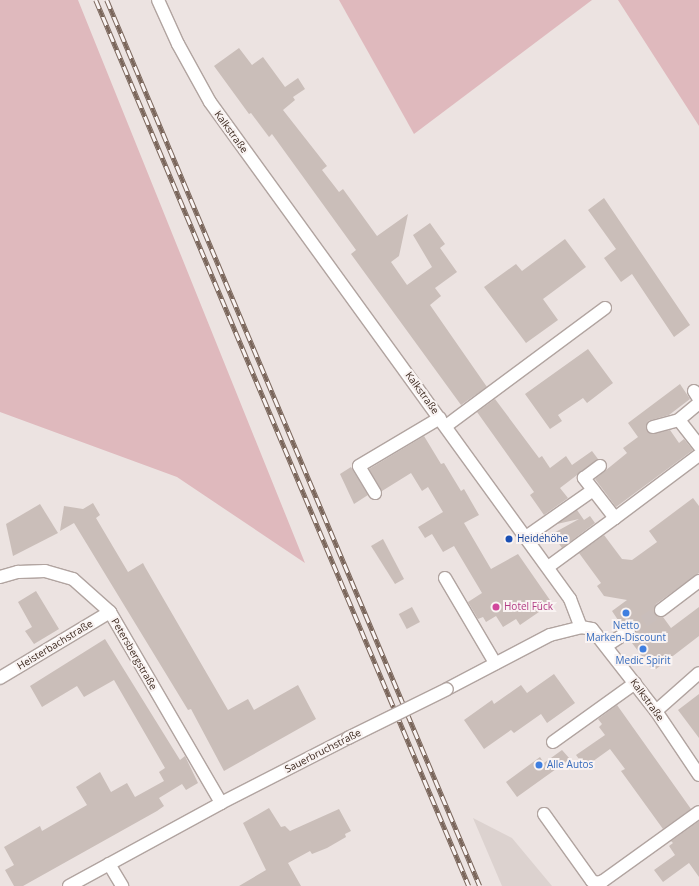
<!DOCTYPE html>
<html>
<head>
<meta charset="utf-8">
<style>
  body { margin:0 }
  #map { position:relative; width:699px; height:886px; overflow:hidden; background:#ece3e1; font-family:"Open Sans",sans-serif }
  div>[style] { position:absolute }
  .built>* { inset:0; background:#dcd2cf }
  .green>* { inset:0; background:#dfb9bd }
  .building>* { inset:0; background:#cabeb9; transform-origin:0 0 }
  .minor-tunnel>* { height:12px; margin-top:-6px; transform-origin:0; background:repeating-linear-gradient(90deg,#c9bebb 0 12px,transparent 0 18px) }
  .roads { filter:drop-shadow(1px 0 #b1a4a0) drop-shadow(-1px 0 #b1a4a0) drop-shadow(0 1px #b1a4a0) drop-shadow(0 -1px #b1a4a0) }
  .minor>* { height:12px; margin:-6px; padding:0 6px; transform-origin:6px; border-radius:6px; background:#fff }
  .rail>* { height:4.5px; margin-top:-2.25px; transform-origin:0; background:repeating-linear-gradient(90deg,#f9f3f2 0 9px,#7a665b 0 18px); box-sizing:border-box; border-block:1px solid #7a665b }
  .bridges { filter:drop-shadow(1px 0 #b1a4a0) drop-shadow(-1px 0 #b1a4a0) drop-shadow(0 1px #b1a4a0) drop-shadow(0 -1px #b1a4a0) }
  .minor-bridge>* { height:12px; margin:-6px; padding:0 6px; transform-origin:6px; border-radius:6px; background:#fff }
  .dots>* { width:11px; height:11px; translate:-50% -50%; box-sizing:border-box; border:2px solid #f9f3f2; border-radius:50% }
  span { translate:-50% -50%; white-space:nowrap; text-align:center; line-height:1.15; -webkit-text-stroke:4px #f9f3f2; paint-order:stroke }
  .street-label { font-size:10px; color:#3e2b21 }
  .transit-label { font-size:10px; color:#164399 }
  .left { translate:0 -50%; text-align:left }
  .hotel-label { font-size:10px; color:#b23c85 }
  .shop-label { font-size:10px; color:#366cbe }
</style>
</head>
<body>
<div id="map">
  <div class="built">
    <div style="clip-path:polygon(473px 818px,512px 838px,552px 886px,502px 886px)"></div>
  </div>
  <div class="green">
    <div style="clip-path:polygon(0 0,78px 0,305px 563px,177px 477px,0 412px)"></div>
    <div style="clip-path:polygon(339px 0,592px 0,414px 134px)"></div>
    <div style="clip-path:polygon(618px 0,699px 0,699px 126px)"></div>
  </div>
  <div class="building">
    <div style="clip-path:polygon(239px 48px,252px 65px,263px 57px,285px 87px,298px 78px,305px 89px,293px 97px,295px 100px,283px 110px,327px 166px,322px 170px,339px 192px,343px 189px,377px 236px,408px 214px,399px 256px,391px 262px,407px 285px,432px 267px,413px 235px,430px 223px,445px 244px,440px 248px,457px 272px,435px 288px,441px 296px,430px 305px,487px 387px,468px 400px,461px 405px,351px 254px,356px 250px,272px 134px,269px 137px,251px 113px,249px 114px,214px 66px)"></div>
    <div style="clip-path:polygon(604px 198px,690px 325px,674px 337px,632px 274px,621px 282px,604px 258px,616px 249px,588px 210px)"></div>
    <div style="clip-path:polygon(565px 239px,586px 267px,543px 299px,558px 320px,526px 343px,484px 287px,516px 264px,522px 271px)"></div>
    <div style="clip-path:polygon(588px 349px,613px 383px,587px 403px,583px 398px,558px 415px,562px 421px,550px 429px,525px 394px)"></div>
    <div style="clip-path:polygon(680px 384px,690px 399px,669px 415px,648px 421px,646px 429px,651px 434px,670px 430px,679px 443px,684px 439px,693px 450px,616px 507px,595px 479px,627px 453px,623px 448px,638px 437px,628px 423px)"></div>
    <div style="clip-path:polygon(495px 399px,539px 458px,542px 456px,550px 468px,566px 456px,572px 465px,592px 451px,598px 459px,560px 488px,568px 498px,544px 515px,530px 495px,534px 492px,477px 412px)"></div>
    <div style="clip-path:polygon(424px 436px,441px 464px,444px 463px,461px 491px,464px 489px,479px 515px,464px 523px,491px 569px,518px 554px,552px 603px,520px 625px,516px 619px,503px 627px,496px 616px,486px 622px,483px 617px,478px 619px,468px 602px,482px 593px,454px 546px,443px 552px,432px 534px,425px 538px,418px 527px,443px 512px,428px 487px,422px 491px,411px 473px,382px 491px,369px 469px)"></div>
    <div style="clip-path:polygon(351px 467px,368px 495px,354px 504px,340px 474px)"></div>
    <div style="clip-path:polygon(693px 498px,699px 506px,699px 573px,656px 604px,654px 611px,658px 617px,663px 617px,671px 628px,699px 607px,699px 636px,656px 669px,651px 668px,632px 643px,632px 638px,636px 631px,635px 627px,618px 620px,612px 611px,627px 600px,604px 596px,597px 586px,601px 583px,579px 553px,604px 535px,622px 559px,632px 560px,657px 542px,649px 531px)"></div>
    <div style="clip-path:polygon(93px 503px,100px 515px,96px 518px,128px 572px,143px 563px,145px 567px,228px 710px,248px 699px,254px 710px,298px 685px,316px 719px,224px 771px,191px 709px,188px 710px,74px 523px,60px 531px,64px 506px,83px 509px)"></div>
    <div style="clip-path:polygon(40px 504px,58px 533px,13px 556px,6px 524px)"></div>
    <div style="clip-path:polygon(577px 510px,584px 520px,590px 516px,595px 523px,562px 548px,552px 534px,579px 519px,557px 524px)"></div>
    <div style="clip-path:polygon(383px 539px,404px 579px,395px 584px,371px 546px)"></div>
    <div style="clip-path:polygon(36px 591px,59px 629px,34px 644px,25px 631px,32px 627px,18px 602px)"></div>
    <div style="left:412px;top:607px;width:17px;height:15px;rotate:62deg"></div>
    <div style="clip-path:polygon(105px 639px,180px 760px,185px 756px,198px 783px,186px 790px,182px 784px,159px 798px,164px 806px,157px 811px,23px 886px,14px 886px,5px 870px,14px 865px,4px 847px,40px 826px,42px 831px,87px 805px,76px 787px,100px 772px,111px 792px,127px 783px,135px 797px,164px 781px,159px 772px,165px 768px,114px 680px,84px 697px,77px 686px,42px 707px,30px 686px)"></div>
    <div style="clip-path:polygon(554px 674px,575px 703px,547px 723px,541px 714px,514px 733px,511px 730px,484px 749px,464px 720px,492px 700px,494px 704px,521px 685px,527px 693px)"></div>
    <div style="clip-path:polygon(699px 694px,699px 738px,678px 710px)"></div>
    <div style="clip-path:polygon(617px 705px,691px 809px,663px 829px,621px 771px,625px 769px,610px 749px,585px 767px,576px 755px,605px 735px,599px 727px,602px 724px,598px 719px)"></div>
    <div style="clip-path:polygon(562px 750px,570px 759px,517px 797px,506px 782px,540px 757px,544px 763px)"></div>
    <div style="clip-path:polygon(269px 808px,281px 827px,285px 826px,290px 831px,339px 809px,351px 831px,345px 834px,346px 837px,327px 848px,312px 854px,310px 851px,288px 863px,301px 886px,239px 886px,266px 870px,243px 823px)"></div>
    <div style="clip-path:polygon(699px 821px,699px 877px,689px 863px,663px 882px,654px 870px,675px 855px,669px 846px,673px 843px,671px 841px)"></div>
  </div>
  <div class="minor-tunnel">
    <div style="left:629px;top:631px;width:38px;rotate:-33deg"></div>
  </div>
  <div class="roads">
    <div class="minor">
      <div style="left:158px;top:0;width:48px;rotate:65.6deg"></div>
      <div style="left:178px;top:44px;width:66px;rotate:61.1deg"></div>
      <div style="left:210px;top:102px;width:614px;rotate:54.08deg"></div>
      <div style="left:570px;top:599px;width:30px;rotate:69deg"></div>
      <div style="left:694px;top:391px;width:9px;rotate:58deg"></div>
      <div style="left:699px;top:403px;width:26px;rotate:140deg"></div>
      <div style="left:679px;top:420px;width:33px;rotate:52deg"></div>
      <div style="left:446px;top:426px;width:198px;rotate:-36.6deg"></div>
      <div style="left:653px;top:427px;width:27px;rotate:-15deg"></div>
      <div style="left:375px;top:493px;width:31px;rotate:-121deg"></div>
      <div style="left:359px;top:466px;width:94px;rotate:-30.7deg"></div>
      <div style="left:615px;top:518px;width:105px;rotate:-36.9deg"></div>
      <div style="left:526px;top:537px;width:82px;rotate:-35deg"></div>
      <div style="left:548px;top:567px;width:83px;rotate:-36.2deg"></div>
      <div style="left:615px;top:518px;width:51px;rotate:-127.8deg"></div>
      <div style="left:584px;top:478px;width:20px;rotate:-37deg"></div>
      <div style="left:0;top:577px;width:19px;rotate:-16deg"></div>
      <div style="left:18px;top:572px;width:27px;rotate:-2deg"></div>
      <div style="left:45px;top:571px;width:29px;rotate:16deg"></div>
      <div style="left:73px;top:579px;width:50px;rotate:41.7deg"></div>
      <div style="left:110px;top:612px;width:221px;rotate:59.8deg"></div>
      <div style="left:445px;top:578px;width:99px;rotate:59.5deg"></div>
      <div style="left:661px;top:610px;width:48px;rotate:-37.3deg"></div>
      <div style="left:606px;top:646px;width:27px;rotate:-33deg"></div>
      <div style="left:0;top:678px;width:128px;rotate:-31deg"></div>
      <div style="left:447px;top:689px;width:116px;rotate:-27.7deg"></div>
      <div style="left:550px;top:635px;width:32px;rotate:-14deg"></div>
      <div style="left:581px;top:627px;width:11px;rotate:10deg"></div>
      <div style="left:592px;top:629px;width:104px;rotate:52deg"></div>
      <div style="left:656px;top:711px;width:77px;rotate:56.1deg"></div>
      <div style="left:656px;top:711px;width:57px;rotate:-41.5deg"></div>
      <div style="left:553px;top:742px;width:101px;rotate:-35.7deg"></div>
      <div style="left:544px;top:814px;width:82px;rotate:54.4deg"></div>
      <div style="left:592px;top:881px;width:5px;rotate:22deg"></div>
      <div style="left:597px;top:883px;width:6px;rotate:-18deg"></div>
      <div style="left:603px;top:881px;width:118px;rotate:-35.7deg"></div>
      <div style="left:109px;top:864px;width:26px;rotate:59deg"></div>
      <div style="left:69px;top:886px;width:173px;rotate:-28.6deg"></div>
      <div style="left:221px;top:803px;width:143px;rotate:-27.1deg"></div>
    </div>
  </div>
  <div class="rail">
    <div style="left:96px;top:0;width:961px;rotate:67.17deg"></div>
    <div style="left:107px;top:0;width:961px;rotate:67.17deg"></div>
  </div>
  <div class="bridges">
    <div class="minor-bridge">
      <div style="left:348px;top:738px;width:110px;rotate:-26.3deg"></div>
    </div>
  </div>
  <div class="dots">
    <div style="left:509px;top:539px;background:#1a4fb4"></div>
    <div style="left:496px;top:607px;background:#d1479c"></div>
    <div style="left:626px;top:613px;background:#3f7fe0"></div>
    <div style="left:643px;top:649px;background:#3f7fe0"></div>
    <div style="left:539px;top:765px;background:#3f7fe0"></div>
  </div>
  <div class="street-label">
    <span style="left:231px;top:132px;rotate:54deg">Kalkstraße</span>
    <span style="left:422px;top:393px;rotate:54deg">Kalkstraße</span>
    <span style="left:55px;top:645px;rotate:-31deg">Heisterbachstraße</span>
    <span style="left:134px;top:654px;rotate:60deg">Petersbergstraße</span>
    <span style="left:647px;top:700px;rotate:54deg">Kalkstraße</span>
    <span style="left:323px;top:751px;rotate:-27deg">Sauerbruchstraße</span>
  </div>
  <div class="transit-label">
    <span class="left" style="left:517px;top:539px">Heidehöhe</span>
  </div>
  <div class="hotel-label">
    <span class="left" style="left:504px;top:607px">Hotel Fück</span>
  </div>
  <div class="shop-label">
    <span style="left:626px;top:631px">Netto<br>Marken-Discount</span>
    <span style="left:643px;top:661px">Medic Spirit</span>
    <span class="left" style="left:547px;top:765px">Alle Autos</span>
  </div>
</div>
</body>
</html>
